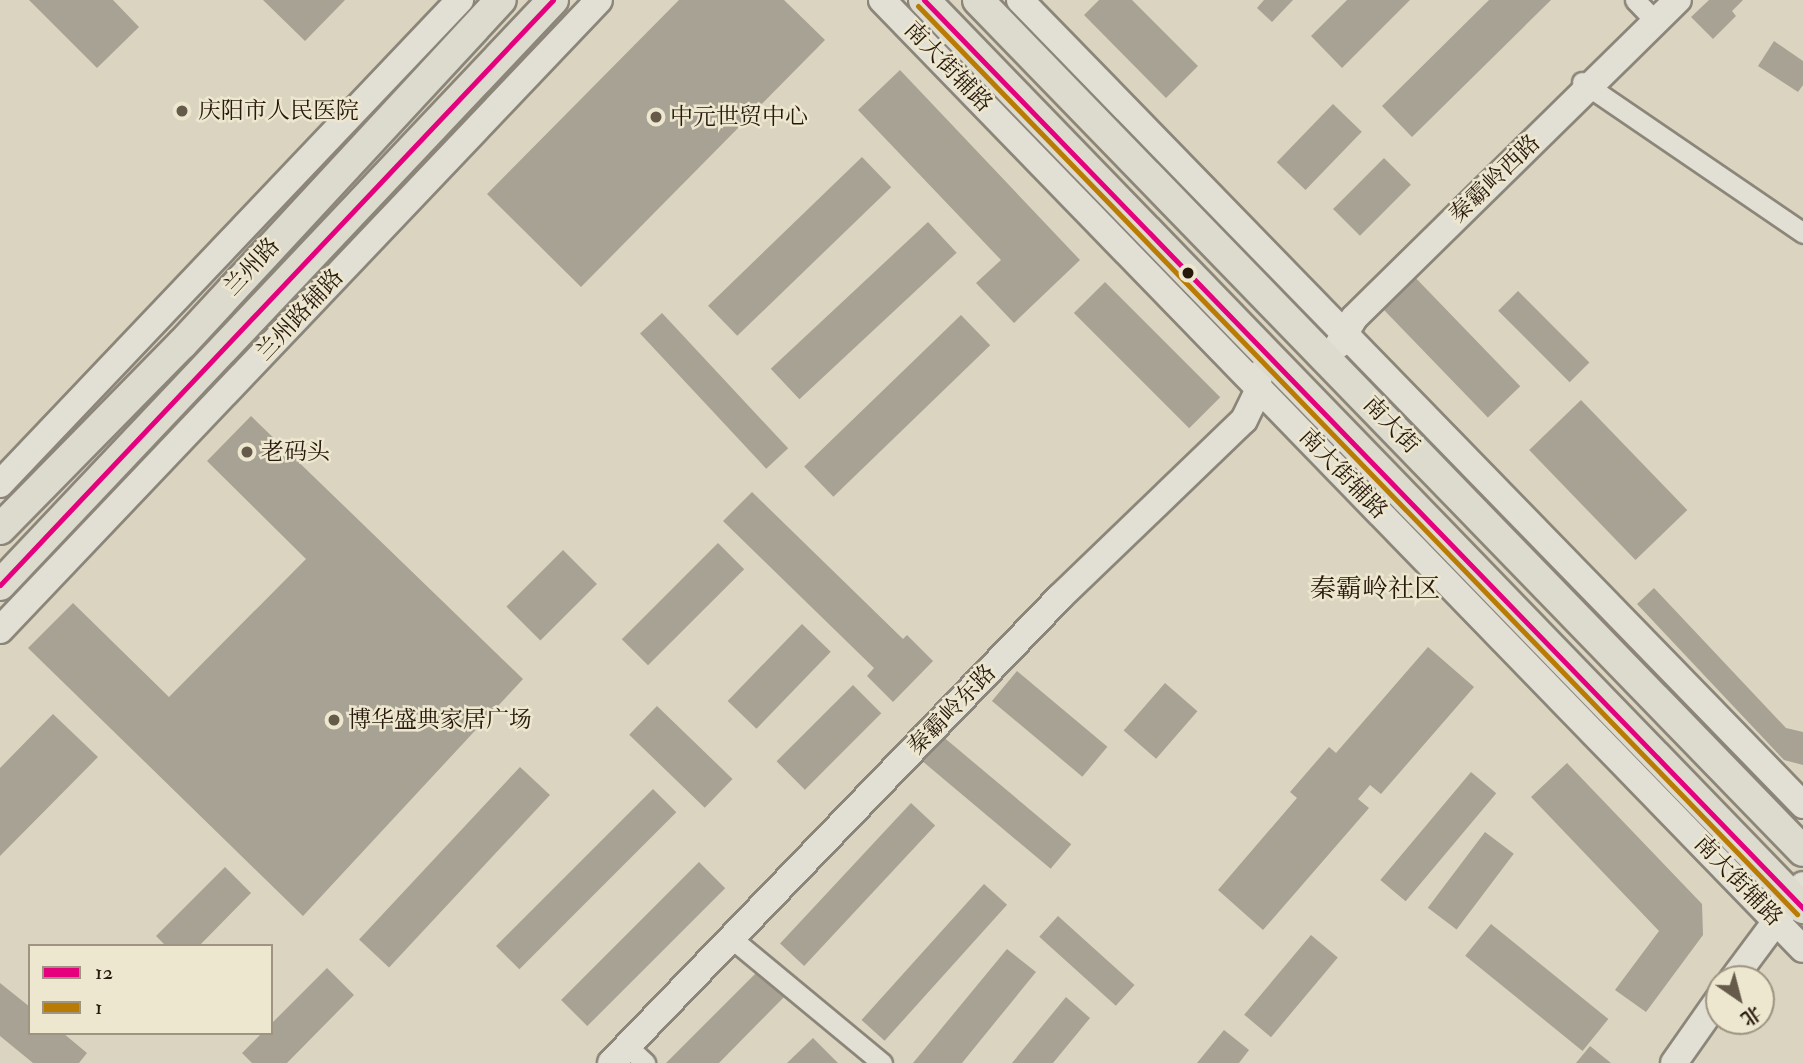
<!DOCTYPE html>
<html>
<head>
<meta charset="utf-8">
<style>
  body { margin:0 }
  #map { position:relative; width:1803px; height:1063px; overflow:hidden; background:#dad4c0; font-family:"IM FELL Double Pica","Noto Serif SC",serif }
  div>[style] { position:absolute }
  .building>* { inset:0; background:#a7a294; transform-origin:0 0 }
  .roads { filter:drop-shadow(2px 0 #8c867a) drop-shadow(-2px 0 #8c867a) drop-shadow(0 2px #8c867a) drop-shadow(0 -2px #8c867a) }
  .street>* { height:19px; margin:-9.5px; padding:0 9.5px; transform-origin:9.5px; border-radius:9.5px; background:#e2dfd5 }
  .secondary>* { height:26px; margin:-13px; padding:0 13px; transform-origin:13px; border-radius:13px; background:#e2dfd5 }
  .primary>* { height:30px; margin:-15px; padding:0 15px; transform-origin:15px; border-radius:15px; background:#dddace }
  .bus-1>* { height:5px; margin:-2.5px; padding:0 2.5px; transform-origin:2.5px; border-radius:2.5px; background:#e5007d }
  .bus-2>* { height:5px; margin:-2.5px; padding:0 2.5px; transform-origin:2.5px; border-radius:2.5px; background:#b97b04 }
  .dots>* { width:19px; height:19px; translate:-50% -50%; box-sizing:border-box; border:4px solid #eee7cf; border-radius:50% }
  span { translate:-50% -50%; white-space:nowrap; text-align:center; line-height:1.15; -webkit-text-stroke:5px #eee7cf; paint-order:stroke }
  .street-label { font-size:23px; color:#27180c }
  .poi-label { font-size:23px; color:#27180c }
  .left { translate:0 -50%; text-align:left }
  .quarter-label { font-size:26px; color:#27180c }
  .legend { position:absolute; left:28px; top:944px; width:245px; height:91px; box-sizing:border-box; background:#eee7cf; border:2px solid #9e9481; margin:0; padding:9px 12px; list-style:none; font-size:21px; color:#27180c }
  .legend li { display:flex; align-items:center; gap:14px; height:35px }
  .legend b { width:35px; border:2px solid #9e9481 }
  .north { position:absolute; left:1705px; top:965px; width:70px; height:70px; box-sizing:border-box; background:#eee7cf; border:2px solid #9e9481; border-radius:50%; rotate:145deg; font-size:19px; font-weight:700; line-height:28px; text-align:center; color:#27180c }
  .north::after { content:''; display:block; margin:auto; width:24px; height:32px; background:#665a4b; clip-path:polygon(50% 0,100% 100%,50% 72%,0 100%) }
</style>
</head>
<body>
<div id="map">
  <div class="building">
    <div style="clip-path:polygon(29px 0,113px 0,139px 27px,97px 68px)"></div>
    <div style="clip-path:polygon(263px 0,345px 0,305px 41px)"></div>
    <div style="clip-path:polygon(679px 0,784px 0,825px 40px,581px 287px,487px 194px)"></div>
    <div style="clip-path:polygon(1099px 0,1132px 0,1198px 66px,1166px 98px,1084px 15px)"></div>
    <div style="clip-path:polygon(1264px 0,1293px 0,1272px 22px,1257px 8px)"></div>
    <div style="clip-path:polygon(1347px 0,1410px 0,1342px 68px,1311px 36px)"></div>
    <div style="clip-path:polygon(1489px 0,1551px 0,1412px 137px,1382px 106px)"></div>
    <div style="clip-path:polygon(1709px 0,1743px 0,1732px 11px,1736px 16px,1713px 39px,1691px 17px)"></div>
    <div style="clip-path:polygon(1774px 41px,1803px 61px,1803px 85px,1798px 92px,1758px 66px)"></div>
    <div style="clip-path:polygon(900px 70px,1080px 260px,1014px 323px,976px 283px,1001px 260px,858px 110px)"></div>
    <div style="left:1333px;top:104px;width:40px;height:81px;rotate:44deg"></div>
    <div style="left:862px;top:157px;width:42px;height:214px;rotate:46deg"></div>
    <div style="left:1384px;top:158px;width:38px;height:72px;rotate:45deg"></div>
    <div style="left:928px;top:222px;width:42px;height:215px;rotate:47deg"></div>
    <div style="left:1407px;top:269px;width:163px;height:45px;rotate:46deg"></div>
    <div style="left:1105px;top:282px;width:163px;height:44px;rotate:45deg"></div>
    <div style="left:1518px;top:291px;width:101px;height:28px;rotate:45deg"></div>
    <div style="left:662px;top:313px;width:185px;height:30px;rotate:47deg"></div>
    <div style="left:961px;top:315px;width:42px;height:218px;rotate:46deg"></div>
    <div style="left:1581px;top:400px;width:153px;height:72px;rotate:46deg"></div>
    <div style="clip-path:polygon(251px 416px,523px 679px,303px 916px,28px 648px,73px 603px,169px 697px,306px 559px,207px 461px)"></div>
    <div style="clip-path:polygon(752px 492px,903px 639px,907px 635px,933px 661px,893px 702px,867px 676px,874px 668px,723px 521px)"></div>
    <div style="left:718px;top:543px;width:37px;height:136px;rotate:45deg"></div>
    <div style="left:563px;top:550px;width:48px;height:80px;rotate:45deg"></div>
    <div style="clip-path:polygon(1654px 588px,1786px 728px,1803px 732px,1803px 765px,1784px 760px,1637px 604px)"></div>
    <div style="left:802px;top:624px;width:40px;height:107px;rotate:44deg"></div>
    <div style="clip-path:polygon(1428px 647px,1474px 687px,1381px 794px,1370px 785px,1358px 799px,1369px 808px,1263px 930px,1218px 890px,1297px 798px,1290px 792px,1329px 747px,1336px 753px)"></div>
    <div style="left:1017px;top:671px;width:118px;height:39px;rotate:40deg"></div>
    <div style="left:1165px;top:683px;width:43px;height:63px;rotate:41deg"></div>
    <div style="left:853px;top:685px;width:40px;height:108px;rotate:45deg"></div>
    <div style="left:657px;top:706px;width:105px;height:40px;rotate:44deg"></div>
    <div style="clip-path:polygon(53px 714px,98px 757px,0 856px,0 768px)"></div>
    <div style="left:941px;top:735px;width:170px;height:32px;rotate:40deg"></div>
    <div style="clip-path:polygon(1567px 763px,1702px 904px,1703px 935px,1646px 1012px,1615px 990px,1659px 931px,1531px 797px)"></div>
    <div style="left:520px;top:767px;width:41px;height:236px;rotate:43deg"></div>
    <div style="left:1471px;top:772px;width:33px;height:141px;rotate:40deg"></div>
    <div style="left:653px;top:789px;width:33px;height:222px;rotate:45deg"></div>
    <div style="left:911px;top:803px;width:33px;height:192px;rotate:43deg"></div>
    <div style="left:1485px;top:832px;width:36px;height:95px;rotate:37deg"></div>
    <div style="left:699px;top:862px;width:37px;height:195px;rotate:45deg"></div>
    <div style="clip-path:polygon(225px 867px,251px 893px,199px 946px,166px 946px,156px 936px)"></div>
    <div style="left:984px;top:884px;width:31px;height:183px;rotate:42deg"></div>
    <div style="left:1058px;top:916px;width:103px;height:28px;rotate:42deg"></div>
    <div style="left:1491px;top:924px;width:151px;height:41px;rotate:39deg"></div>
    <div style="left:1311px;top:935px;width:35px;height:104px;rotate:40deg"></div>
    <div style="clip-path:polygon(1007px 949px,1036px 972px,962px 1063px,913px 1063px)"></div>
    <div style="clip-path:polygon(762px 967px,788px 993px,719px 1063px,666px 1063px)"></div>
    <div style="clip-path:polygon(327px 968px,354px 995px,287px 1063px,252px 1063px,242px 1053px,262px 1033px,271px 1033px,271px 1024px)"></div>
    <div style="clip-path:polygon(0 983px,30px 1007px,30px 1033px,63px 1033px,87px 1053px,79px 1063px,33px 1063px,0 1036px)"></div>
    <div style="clip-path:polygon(1066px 997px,1090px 1018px,1053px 1063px,1012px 1063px)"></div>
    <div style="clip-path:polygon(1224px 1030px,1249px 1050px,1239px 1063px,1197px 1063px)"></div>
    <div style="clip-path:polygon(813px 1038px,838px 1063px,787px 1063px)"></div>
    <div style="clip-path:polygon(1590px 1046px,1611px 1063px,1576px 1063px)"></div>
  </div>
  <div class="roads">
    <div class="street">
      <div style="left:1635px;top:0;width:30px;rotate:46deg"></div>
      <div style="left:1582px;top:82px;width:268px;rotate:34.3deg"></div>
      <div style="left:731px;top:938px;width:196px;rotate:39.6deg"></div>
      <div style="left:627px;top:1046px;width:25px;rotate:43deg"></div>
    </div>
    <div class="secondary">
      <div style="left:882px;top:0;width:1322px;rotate:45.86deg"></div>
      <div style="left:1020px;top:0;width:1123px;rotate:45.79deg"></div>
      <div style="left:1338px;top:345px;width:31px;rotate:-59deg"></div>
      <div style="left:1354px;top:318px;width:454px;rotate:-44.5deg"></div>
      <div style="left:0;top:484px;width:668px;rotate:-46.46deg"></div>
      <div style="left:0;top:630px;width:869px;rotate:-46.44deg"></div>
      <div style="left:1733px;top:979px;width:117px;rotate:-53.3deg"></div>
      <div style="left:611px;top:1063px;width:647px;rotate:-46.06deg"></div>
      <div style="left:1060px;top:597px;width:255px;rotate:-43.9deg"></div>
      <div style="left:1244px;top:420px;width:30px;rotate:-64deg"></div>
      <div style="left:1257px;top:393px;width:19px;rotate:-84deg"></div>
      <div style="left:1674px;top:1063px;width:78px;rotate:-54.9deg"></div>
    </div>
    <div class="primary">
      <div style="left:924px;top:0;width:1264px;rotate:45.93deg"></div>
      <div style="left:978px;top:0;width:1185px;rotate:45.89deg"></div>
      <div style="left:0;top:529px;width:260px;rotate:-45.5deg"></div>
      <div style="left:182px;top:344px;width:469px;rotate:-47.2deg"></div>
      <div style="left:0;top:585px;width:805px;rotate:-46.61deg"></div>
    </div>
  </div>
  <div class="bus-1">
    <div style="left:924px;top:0;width:1264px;rotate:45.93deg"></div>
    <div style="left:0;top:585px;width:805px;rotate:-46.61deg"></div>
  </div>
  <div class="bus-2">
    <div style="left:918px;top:6px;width:1264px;rotate:45.93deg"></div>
  </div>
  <div class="dots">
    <div style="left:182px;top:111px;background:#665a4b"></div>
    <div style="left:656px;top:117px;background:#665a4b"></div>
    <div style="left:1188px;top:273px;background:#27180c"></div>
    <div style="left:247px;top:452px;background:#665a4b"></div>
    <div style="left:334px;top:720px;background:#665a4b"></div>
  </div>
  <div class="street-label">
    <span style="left:948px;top:67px;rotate:46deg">南大街辅路</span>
    <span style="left:1495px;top:179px;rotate:-44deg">秦霸岭西路</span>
    <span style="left:252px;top:267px;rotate:-47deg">兰州路</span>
    <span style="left:300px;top:315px;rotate:-47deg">兰州路辅路</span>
    <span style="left:1391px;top:425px;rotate:46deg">南大街</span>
    <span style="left:1343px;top:474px;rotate:46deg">南大街辅路</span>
    <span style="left:952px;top:710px;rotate:-46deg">秦霸岭东路</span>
    <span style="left:1738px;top:881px;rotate:46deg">南大街辅路</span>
  </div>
  <div class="poi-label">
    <span class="left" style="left:198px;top:111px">庆阳市人民医院</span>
    <span class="left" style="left:670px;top:117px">中元世贸中心</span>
    <span class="left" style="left:261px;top:452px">老码头</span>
    <span class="left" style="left:348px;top:720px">博华盛典家居广场</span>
  </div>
  <div class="quarter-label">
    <span style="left:1375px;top:590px">秦霸岭社区</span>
  </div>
  <ul class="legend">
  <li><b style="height:9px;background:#e5007d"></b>12</li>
  <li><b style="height:9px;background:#b97b04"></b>1</li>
  </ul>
  <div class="north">北</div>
</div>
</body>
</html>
